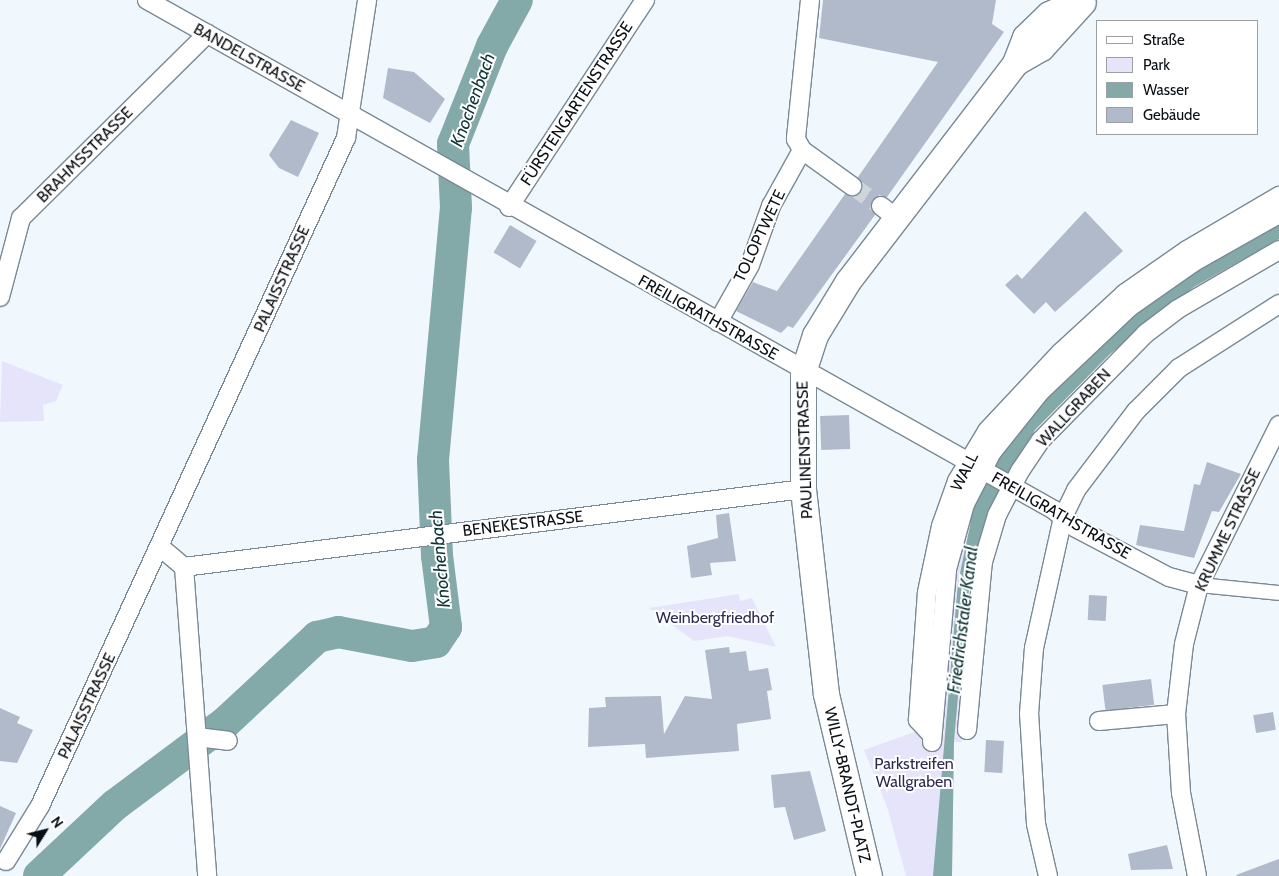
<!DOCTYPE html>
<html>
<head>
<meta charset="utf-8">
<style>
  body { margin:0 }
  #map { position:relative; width:1279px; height:876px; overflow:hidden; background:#f1f8fd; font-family:Cabin,sans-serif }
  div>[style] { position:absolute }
  .green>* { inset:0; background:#e5e4fb }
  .water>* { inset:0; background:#83a9a8 }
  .canal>* { height:19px; margin:-9.5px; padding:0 9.5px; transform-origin:9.5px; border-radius:9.5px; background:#83a9a8 }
  .river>* { height:32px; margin:-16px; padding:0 16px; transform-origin:16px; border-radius:16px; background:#83a9a8 }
  .building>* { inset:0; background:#b1baca; transform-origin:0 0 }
  .minor-tunnel>* { height:18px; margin-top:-9px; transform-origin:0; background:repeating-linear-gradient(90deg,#ced5da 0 18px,transparent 0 27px) }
  .roads { filter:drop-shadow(1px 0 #7a8994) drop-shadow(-1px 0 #7a8994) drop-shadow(0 1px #7a8994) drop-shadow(0 -1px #7a8994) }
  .pedestrian>* { height:14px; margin:-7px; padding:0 7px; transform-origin:7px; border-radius:7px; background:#fff }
  .minor>* { height:18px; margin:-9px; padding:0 9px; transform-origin:9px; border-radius:9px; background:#fff }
  .secondary>* { height:25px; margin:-12.5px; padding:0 12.5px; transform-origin:12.5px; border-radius:12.5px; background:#fff }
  span { translate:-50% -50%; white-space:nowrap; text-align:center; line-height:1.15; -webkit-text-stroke:4px #fff; paint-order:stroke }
  .street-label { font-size:16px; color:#0a0f14 }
  .park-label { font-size:16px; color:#2e2952 }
  .water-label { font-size:18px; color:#0e3534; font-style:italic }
  .legend { position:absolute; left:1096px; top:20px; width:162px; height:115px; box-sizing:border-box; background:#fff; border:1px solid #9d9fa1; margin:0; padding:6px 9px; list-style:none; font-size:15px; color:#0a0f14 }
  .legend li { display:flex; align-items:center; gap:10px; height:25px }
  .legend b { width:25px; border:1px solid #9d9fa1 }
  .north { position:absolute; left:20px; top:806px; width:50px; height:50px; -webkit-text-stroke:4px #fff; paint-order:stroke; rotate:54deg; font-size:14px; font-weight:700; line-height:20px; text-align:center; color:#0a0f14 }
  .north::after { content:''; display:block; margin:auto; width:18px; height:22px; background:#0a0f14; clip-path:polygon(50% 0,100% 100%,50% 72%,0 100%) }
</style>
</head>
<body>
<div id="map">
  <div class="green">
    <div style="clip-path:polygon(2px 361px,63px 385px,56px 401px,43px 405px,44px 421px,0 422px)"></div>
    <div style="clip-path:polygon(964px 480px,998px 499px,965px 685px,962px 742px,954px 742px,952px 876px,906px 876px,887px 807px,864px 750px,920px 730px,933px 591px)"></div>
    <div style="clip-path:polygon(739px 594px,740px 601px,752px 598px,776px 647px,728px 636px,694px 641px,649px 608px)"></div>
  </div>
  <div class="water">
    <div style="clip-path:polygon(1279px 223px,1279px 239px,1194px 287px,1110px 354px,1035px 430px,1014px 468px,996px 458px,1030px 415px,1136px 314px,1201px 267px)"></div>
    <div style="clip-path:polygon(978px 488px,996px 498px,975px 554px,966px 608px,954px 741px,952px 876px,933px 876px,958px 583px)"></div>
  </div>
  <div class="canal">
    <div style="left:978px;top:518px;width:85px;rotate:-63.4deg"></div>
  </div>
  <div class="river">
    <div style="left:39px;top:876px;width:104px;rotate:-43.1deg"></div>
    <div style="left:115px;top:805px;width:139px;rotate:-36.8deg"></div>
    <div style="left:226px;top:722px;width:125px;rotate:-43deg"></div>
    <div style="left:317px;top:637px;width:22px;rotate:-13deg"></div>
    <div style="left:338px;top:632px;width:75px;rotate:10.7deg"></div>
    <div style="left:412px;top:646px;width:24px;rotate:-9deg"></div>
    <div style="left:436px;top:642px;width:18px;rotate:-56deg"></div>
    <div style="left:446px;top:627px;width:72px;rotate:-97.2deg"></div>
    <div style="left:437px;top:556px;width:96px;rotate:-92.4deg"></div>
    <div style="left:433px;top:460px;width:253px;rotate:-84.8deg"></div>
    <div style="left:456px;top:208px;width:64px;rotate:-92.7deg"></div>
    <div style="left:453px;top:144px;width:105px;rotate:-68.3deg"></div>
    <div style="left:492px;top:46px;width:52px;rotate:-61.5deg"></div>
  </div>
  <div class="building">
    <div style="clip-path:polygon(823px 0,996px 0,992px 24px,1004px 32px,887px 197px,872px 200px,875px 215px,793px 328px,788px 326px,781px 333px,736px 311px,753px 282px,777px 291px,845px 194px,860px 193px,858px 177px,938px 62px,819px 38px)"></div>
    <div style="clip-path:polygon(388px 68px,414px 72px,445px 99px,430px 123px,383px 98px)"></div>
    <div style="clip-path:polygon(291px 120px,319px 133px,298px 177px,279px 168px,269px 155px)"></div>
    <div style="clip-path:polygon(1085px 211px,1123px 251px,1055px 312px,1046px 302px,1034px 314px,1005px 285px,1017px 274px,1022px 279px)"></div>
    <div style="left:510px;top:225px;width:31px;height:32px;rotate:31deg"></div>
    <div style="left:849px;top:415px;width:34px;height:29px;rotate:88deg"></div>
    <div style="clip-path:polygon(1207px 462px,1241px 474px,1219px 512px,1212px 511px,1194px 558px,1136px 545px,1140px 525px,1184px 531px,1194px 484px,1200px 485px)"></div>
    <div style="clip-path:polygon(729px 513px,736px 561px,710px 563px,712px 575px,691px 578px,687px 546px,718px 538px,716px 515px)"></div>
    <div style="left:1089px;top:595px;width:18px;height:25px;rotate:3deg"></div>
    <div style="clip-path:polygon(729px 647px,730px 653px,746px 651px,749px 671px,768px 668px,772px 690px,767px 691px,771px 719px,737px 724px,739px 751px,646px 758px,645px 744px,588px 747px,589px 708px,606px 707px,605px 697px,661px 696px,664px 734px,685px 696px,712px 699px,705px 650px)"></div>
    <div style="left:1151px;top:679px;width:26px;height:49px;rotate:83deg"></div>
    <div style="clip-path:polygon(0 708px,20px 717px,17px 723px,33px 730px,17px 763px,0 761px)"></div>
    <div style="left:1273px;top:712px;width:18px;height:20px;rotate:81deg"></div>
    <div style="left:986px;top:740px;width:18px;height:32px;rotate:3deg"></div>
    <div style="clip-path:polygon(810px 771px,826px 831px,794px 840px,785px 807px,774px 808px,771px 775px)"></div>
    <div style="clip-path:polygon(0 806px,16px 813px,0 849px)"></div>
    <div style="clip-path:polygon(1167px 845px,1173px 869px,1131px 870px,1128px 854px)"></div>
    <div style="clip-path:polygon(1279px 859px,1279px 876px,1237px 876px,1236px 875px)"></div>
  </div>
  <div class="minor-tunnel">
    <div style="left:852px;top:186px;width:35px;rotate:35deg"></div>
  </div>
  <div class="roads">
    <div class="pedestrian">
      <div style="left:1199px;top:585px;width:80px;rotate:5.7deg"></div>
    </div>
    <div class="minor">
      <div style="left:147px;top:0;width:1041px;rotate:29.35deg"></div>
      <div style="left:1054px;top:510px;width:26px;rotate:40deg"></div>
      <div style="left:1074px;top:527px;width:107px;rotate:27.8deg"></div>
      <div style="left:1169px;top:577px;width:31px;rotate:15deg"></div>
      <div style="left:810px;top:0;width:140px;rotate:95.8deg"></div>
      <div style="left:796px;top:139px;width:13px;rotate:61deg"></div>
      <div style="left:802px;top:150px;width:62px;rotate:35.8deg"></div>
      <div style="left:881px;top:206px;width:18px;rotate:38deg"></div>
      <div style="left:509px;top:207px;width:248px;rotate:-56.7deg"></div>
      <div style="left:0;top:297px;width:82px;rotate:-75.1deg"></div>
      <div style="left:21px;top:218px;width:262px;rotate:-44.7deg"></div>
      <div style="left:718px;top:322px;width:65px;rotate:-60.7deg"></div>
      <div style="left:750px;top:265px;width:63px;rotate:-70.4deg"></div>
      <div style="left:771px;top:206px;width:64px;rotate:-61deg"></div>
      <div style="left:160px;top:547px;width:31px;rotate:40deg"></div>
      <div style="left:184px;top:567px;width:310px;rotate:85.7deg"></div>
      <div style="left:184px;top:567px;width:624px;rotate:-7.18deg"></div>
      <div style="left:1099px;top:721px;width:77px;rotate:-5.2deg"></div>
      <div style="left:967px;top:730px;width:169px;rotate:-84.6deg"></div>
      <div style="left:983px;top:562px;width:49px;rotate:-73.4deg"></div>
      <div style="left:997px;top:515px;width:50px;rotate:-62.4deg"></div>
      <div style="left:1020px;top:471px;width:37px;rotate:-56deg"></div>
      <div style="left:1041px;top:440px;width:148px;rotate:-45.5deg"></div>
      <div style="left:1145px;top:334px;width:41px;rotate:-37.1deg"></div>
      <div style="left:1178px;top:309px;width:117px;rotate:-30.3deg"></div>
      <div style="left:932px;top:735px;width:21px;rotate:-133deg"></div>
      <div style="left:918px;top:720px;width:128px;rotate:-86deg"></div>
      <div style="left:927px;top:592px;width:67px;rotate:-78deg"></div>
      <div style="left:941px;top:526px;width:48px;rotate:-70.4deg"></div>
      <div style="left:957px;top:481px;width:58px;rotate:-59deg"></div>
      <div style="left:987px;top:431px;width:108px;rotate:-46.9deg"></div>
      <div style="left:1061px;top:352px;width:86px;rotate:-42.6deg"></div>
      <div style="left:1124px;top:294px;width:77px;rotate:-34.9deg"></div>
      <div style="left:1187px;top:250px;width:107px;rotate:-30.4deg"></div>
      <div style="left:197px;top:737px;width:31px;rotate:7deg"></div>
      <div style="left:932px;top:742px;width:174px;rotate:-85deg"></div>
      <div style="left:947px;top:569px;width:67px;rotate:-74.5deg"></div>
      <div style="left:965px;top:504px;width:59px;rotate:-62.6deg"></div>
      <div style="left:992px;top:452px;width:77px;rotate:-51.3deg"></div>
      <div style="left:1040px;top:392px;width:124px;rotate:-43.4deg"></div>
      <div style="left:1130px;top:307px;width:78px;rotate:-35.1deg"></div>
      <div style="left:1194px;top:262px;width:98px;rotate:-29.5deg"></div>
      <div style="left:6px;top:861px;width:65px;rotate:-58.3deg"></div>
      <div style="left:40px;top:806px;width:735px;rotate:-65.39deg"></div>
      <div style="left:346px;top:138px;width:140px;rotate:-81.3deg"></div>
      <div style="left:1048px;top:876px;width:53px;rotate:-103deg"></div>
      <div style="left:1036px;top:824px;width:110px;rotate:-93.6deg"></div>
      <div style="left:1029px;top:714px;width:66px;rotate:-85.7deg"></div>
      <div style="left:1034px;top:648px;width:134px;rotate:-77.5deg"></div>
      <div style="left:1063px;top:517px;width:30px;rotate:-64deg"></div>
      <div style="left:1076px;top:490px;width:99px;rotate:-52.8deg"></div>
      <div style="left:1136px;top:411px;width:61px;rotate:-45deg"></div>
      <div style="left:1179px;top:368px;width:119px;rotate:-32.6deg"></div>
      <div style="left:1197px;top:876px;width:85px;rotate:-100.9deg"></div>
      <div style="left:1181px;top:793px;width:79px;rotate:-93.6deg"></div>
      <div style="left:1176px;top:714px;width:70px;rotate:-83.5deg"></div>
      <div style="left:1184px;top:644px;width:61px;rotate:-75.7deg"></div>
      <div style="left:1199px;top:585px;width:179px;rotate:-63.4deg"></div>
    </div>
    <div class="secondary">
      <div style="left:1015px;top:63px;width:30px;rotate:-30deg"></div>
      <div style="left:1041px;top:48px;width:62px;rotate:-47.6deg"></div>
      <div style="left:869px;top:876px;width:187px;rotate:-103.3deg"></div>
      <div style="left:826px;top:694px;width:206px;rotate:-96.4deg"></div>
      <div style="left:803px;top:489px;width:117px;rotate:-90deg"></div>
      <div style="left:803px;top:372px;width:39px;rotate:-72deg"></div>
      <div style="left:815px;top:335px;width:63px;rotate:-58.6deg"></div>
      <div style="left:848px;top:281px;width:275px;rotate:-52.5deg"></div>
      <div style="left:1015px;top:63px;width:28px;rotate:-69deg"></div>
      <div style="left:1025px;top:37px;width:33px;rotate:-44deg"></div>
      <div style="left:1049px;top:14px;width:33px;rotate:-25deg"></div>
    </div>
  </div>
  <div class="street-label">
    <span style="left:249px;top:58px;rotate:29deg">BANDELSTRASSE</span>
    <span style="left:577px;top:104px;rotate:-57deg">FÜRSTENGARTENSTRASSE</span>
    <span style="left:85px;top:155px;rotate:-45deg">BRAHMSSTRASSE</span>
    <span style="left:760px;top:236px;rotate:-65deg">TOLOPTWETE</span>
    <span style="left:282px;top:279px;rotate:-66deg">PALAISSTRASSE</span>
    <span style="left:708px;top:318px;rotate:29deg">FREILIGRATHSTRASSE</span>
    <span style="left:1074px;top:408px;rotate:-47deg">WALLGRABEN</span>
    <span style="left:805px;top:450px;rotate:-92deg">PAULINENSTRASSE</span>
    <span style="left:965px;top:472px;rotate:-63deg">WALL</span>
    <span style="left:1061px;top:516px;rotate:30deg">FREILIGRATHSTRASSE</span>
    <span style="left:523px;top:524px;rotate:-7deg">BENEKESTRASSE</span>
    <span style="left:1228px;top:530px;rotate:-65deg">KRUMME STRASSE</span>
    <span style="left:87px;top:706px;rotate:-65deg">PALAISSTRASSE</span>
    <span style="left:847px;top:785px;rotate:77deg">WILLY-BRANDT-PLATZ</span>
  </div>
  <div class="park-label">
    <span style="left:715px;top:618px">Weinbergfriedhof</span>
    <span style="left:914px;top:773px">Parkstreifen<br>Wallgraben</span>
  </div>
  <div class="water-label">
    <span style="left:473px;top:100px;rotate:-70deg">Knochenbach</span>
    <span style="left:440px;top:559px;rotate:-95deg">Knochenbach</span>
    <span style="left:963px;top:620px;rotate:-83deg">Friedrichstaler Kanal</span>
  </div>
  <ul class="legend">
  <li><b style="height:6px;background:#fff"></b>Straße</li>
  <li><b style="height:14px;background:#e5e4fb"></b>Park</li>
  <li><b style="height:14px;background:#83a9a8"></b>Wasser</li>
  <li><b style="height:14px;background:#b1baca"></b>Gebäude</li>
  </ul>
  <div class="north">N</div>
</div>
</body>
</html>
